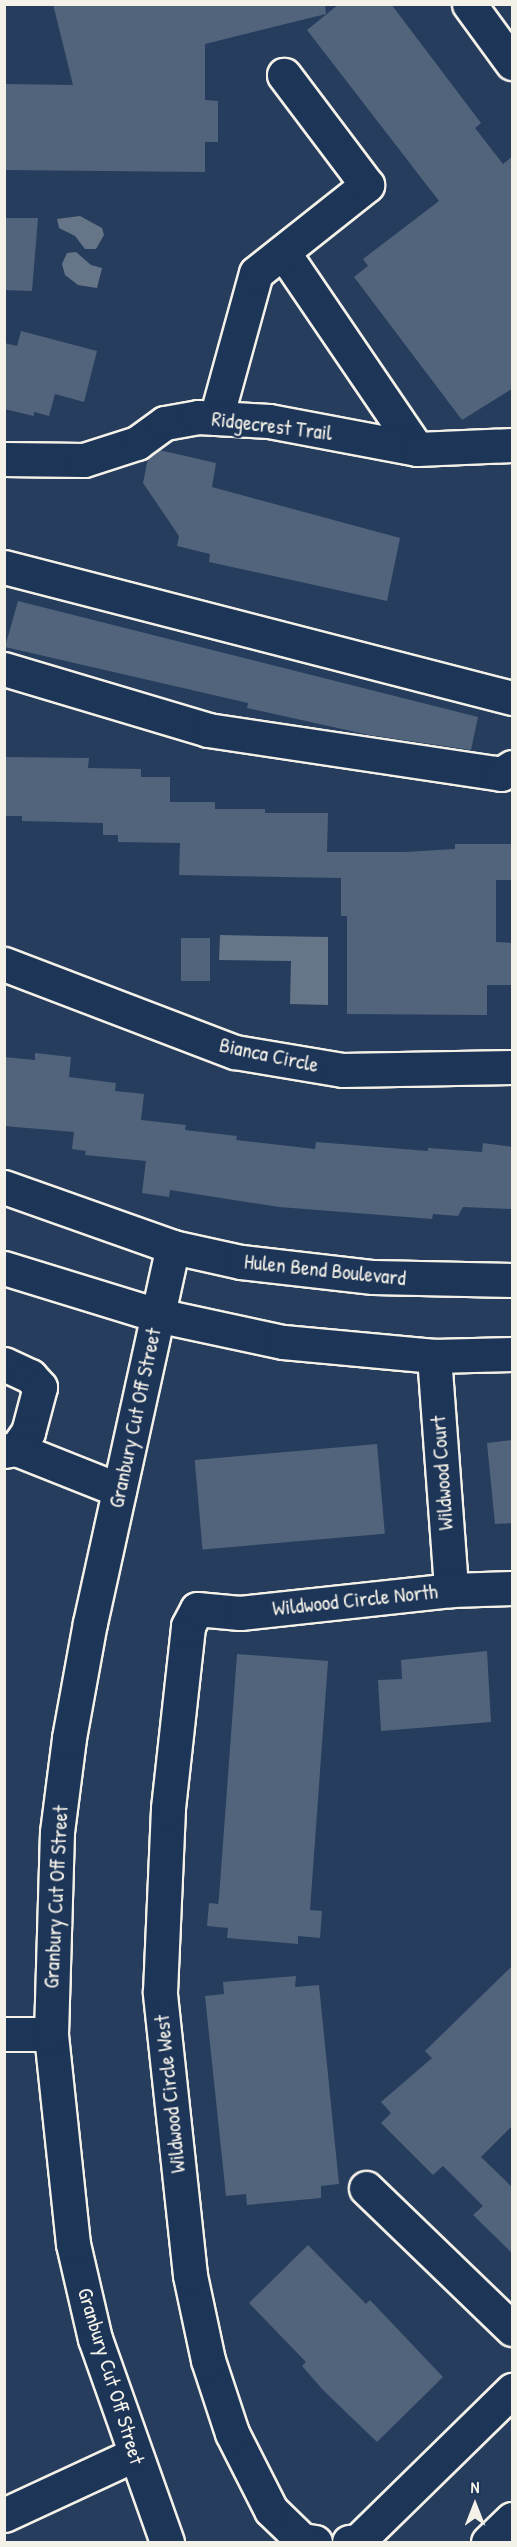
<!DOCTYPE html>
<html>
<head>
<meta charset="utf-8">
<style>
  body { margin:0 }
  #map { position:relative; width:517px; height:2547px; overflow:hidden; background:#263d5d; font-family:"Patrick Hand",sans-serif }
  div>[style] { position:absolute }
  .water>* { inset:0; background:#677588 }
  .building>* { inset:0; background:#52647b; transform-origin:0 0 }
  .roads { filter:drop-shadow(2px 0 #f4f1e8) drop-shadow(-2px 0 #f4f1e8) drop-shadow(0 2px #f4f1e8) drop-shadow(0 -2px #f4f1e8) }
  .minor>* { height:33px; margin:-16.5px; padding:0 16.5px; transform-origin:16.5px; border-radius:16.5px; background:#1d3557 }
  span { translate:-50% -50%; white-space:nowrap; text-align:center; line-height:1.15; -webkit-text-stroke:5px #1d3557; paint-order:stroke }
  .street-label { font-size:21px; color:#f4f1e8 }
  .frame { position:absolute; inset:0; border:6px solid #f4f1e8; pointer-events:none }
  .north { position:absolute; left:445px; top:2475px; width:60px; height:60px; -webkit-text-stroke:4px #1d3557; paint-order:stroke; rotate:0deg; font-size:16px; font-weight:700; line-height:24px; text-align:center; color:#f4f1e8 }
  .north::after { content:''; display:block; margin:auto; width:21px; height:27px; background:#f4f1e8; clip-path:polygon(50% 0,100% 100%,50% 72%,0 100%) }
</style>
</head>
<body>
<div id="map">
  <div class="water">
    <div style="clip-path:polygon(80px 216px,102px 228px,104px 235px,96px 249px,85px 249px,75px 236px,59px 228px,57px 219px)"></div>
    <div style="clip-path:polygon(76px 252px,91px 265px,102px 268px,97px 288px,78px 285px,65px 275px,62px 264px,67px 253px)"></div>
    <div style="clip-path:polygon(220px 935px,328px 937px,328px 1005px,290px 1004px,291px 961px,219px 960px)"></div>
  </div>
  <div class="building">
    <div style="clip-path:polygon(53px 4px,325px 4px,326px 14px,205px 44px,205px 100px,218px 101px,218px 142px,205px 142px,205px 172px,4px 170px,4px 84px,73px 85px)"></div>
    <div style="clip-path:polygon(339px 4px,391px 4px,481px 123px,475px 128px,503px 164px,513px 156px,513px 388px,462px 420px,354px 277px,368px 266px,363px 259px,439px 201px,307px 30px)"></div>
    <div style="clip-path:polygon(4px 218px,38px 218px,32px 291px,4px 290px)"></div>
    <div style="clip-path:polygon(21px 331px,97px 351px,84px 402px,55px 394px,49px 416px,34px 412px,34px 416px,4px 409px,4px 343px,17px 346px)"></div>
    <div style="clip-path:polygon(159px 450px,216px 463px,212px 487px,400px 538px,387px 601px,209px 562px,210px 554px,177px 546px,179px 536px,143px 483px,148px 458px)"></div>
    <div style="clip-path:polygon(18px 601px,478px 717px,471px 750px,369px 735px,247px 708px,248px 703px,5px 647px)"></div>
    <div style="clip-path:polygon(4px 757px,89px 758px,88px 768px,141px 769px,141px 777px,170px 777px,170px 802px,215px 802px,215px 809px,265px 809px,265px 813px,328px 813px,327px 852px,405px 852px,455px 849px,455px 844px,513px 844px,513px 880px,496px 880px,496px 942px,513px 943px,513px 985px,487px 985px,487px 1015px,347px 1014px,347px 916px,341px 916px,341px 878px,179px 875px,180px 843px,118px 842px,118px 835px,103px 835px,103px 823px,22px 821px,22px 816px,4px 816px)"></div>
    <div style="left:181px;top:938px;width:29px;height:43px"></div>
    <div style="clip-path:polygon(35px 1053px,71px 1057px,69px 1077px,116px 1083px,115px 1091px,144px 1094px,141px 1120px,186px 1125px,185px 1130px,237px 1136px,236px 1140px,315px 1149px,316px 1142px,428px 1151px,428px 1148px,482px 1152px,483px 1143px,513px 1147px,513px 1209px,463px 1207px,458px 1216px,433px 1214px,432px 1219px,279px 1207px,170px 1190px,169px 1197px,142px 1193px,146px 1161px,85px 1155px,86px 1151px,72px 1149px,74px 1132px,4px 1126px,4px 1057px,35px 1060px)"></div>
    <div style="clip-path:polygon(513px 1440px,513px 1523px,495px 1524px,487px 1443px)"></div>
    <div style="left:377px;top:1444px;width:90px;height:183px;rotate:85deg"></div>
    <div style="clip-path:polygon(487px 1651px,491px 1722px,381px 1731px,378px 1680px,402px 1679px,401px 1660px)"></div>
    <div style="clip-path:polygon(237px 1654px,328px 1661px,310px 1910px,322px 1911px,320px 1938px,298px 1936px,298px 1944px,227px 1938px,228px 1928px,207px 1926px,209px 1903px,218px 1904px,219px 1897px)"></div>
    <div style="clip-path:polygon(513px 1965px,513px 2125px,481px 2157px,513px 2188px,513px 2254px,473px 2215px,483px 2206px,443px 2166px,433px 2175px,381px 2123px,391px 2113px,381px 2102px,432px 2058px,425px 2051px)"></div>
    <div style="clip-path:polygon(296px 1976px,295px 1987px,319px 1985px,339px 2184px,321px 2186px,321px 2198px,247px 2205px,246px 2194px,226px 2196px,205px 1996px,224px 1994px,223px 1982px)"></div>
    <div style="clip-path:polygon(308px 2245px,366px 2304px,370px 2300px,443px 2377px,377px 2442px,323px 2390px,302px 2366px,306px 2362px,249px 2303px)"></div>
  </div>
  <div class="roads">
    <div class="minor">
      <div style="left:469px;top:4px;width:73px;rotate:53.9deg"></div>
      <div style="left:283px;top:252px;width:238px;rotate:55.8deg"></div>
      <div style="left:216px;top:418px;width:150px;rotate:-74.6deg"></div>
      <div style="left:256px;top:273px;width:142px;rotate:-38.4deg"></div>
      <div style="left:367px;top:185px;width:138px;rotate:-127deg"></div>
      <div style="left:4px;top:459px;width:80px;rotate:0.7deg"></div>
      <div style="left:84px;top:460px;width:56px;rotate:-17.8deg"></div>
      <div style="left:137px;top:443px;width:34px;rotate:-36deg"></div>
      <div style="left:165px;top:423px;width:34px;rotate:-10deg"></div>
      <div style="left:198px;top:417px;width:71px;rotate:3.2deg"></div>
      <div style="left:269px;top:421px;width:151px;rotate:10.7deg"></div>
      <div style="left:417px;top:449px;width:95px;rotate:-2.4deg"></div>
      <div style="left:4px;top:567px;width:525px;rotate:14.46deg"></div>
      <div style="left:4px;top:669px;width:213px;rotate:16.6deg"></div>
      <div style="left:208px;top:730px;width:296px;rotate:8.5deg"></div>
      <div style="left:501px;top:774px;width:13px;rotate:-32deg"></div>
      <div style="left:4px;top:964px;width:247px;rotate:20.9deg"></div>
      <div style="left:235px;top:1052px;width:109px;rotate:9.5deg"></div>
      <div style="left:342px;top:1070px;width:170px;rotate:-1deg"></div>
      <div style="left:4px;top:1187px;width:179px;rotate:19.5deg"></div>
      <div style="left:173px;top:1247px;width:70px;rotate:12.4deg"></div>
      <div style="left:241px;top:1262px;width:133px;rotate:6.5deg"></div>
      <div style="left:373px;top:1277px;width:139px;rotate:1.2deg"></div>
      <div style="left:4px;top:1268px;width:160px;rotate:17.1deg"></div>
      <div style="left:157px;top:1315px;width:129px;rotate:12.1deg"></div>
      <div style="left:283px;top:1342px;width:152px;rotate:5.3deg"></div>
      <div style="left:434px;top:1356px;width:78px;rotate:-1.5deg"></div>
      <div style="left:434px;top:1356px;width:235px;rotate:85.8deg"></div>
      <div style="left:4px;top:1364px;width:29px;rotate:25deg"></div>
      <div style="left:30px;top:1376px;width:15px;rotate:48deg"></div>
      <div style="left:40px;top:1387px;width:47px;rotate:104.9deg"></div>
      <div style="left:28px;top:1432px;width:21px;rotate:125deg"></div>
      <div style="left:16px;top:1449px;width:12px;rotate:171deg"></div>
      <div style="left:16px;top:1449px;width:111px;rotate:21.7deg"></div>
      <div style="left:4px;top:2034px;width:47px"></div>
      <div style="left:366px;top:2188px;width:203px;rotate:44deg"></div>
      <div style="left:4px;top:2515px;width:142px;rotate:-24.9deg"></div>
      <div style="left:167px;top:2542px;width:215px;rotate:-109.5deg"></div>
      <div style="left:95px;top:2339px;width:98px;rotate:-103deg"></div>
      <div style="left:73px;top:2244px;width:211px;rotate:-96deg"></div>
      <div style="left:51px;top:2034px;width:202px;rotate:-88.3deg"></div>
      <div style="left:57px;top:1832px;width:95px;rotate:-82.7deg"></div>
      <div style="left:69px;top:1738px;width:117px;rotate:-79.7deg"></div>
      <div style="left:90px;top:1623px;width:385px;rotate:-77.6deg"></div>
      <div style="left:315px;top:2542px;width:13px;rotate:-171deg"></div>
      <div style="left:302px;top:2540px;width:43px;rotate:-135.9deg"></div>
      <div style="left:271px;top:2510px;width:86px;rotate:-116.9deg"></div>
      <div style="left:232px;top:2433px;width:77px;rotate:-108.2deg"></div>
      <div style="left:208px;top:2360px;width:87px;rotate:-102deg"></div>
      <div style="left:190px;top:2275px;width:285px;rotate:-96.1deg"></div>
      <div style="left:160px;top:1992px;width:184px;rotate:-87.5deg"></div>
      <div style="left:168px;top:1808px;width:183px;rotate:-83.7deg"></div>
      <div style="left:188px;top:1626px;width:19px;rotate:-62deg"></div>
      <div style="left:197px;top:1609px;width:43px;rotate:5.3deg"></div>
      <div style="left:240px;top:1613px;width:212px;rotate:-6.2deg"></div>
      <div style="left:451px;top:1590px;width:61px;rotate:-1.9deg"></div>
      <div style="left:349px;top:2542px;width:9px;rotate:-6deg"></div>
      <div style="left:358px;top:2541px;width:216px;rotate:-44.4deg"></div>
      <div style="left:488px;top:2542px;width:33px;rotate:-44deg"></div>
    </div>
  </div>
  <div class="street-label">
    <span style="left:272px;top:426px;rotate:7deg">Ridgecrest Trail</span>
    <span style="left:269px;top:1055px;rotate:12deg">Bianca Circle</span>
    <span style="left:325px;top:1270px;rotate:6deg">Hulen Bend Boulevard</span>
    <span style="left:135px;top:1418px;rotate:-78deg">Granbury Cut Off Street</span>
    <span style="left:442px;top:1473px;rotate:-94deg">Wildwood Court</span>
    <span style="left:355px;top:1600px;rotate:-6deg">Wildwood Circle North</span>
    <span style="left:56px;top:1897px;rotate:-87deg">Granbury Cut Off Street</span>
    <span style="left:170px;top:2094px;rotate:-96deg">Wildwood Circle West</span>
    <span style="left:111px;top:2376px;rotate:73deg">Granbury Cut Off Street</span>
  </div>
  <div class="frame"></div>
  <div class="north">N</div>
</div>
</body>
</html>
